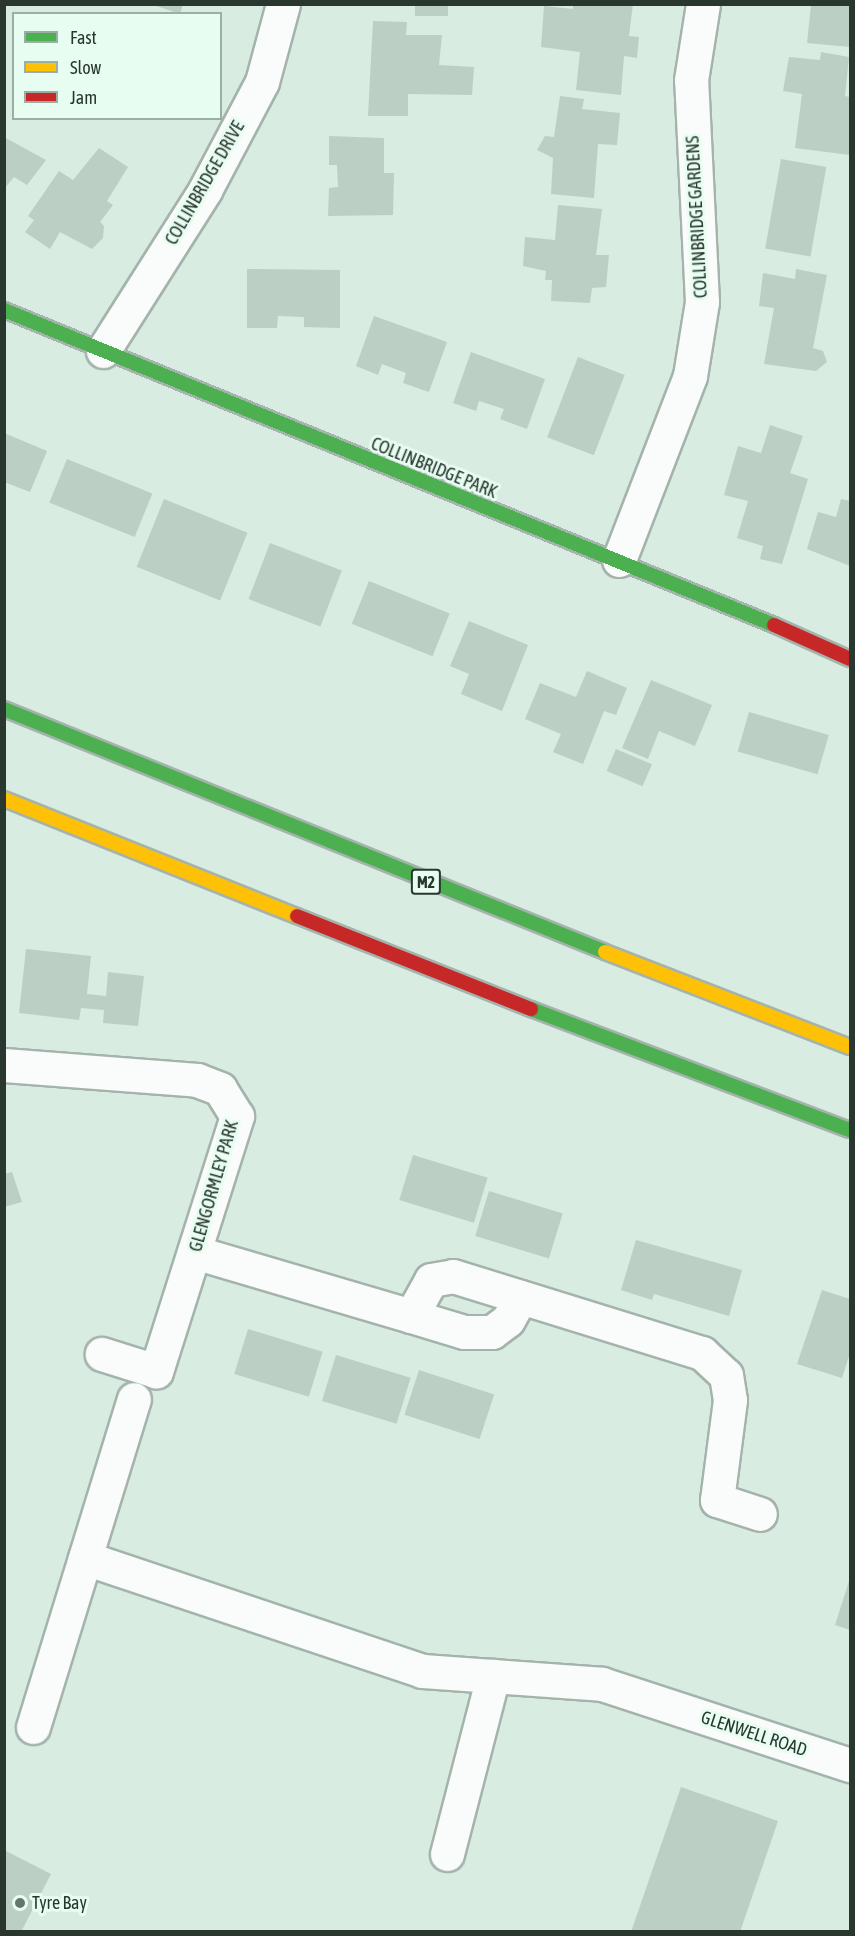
<!DOCTYPE html>
<html>
<head>
<meta charset="utf-8">
<style>
  body { margin:0 }
  #map { position:relative; width:855px; height:1936px; overflow:hidden; background:#d8ece1; font-family:"Asap Condensed",sans-serif }
  div>[style] { position:absolute }
  .building>* { inset:0; background:#bbcfc4; transform-origin:0 0 }
  .roads { filter:drop-shadow(2px 0 #a4b3ab) drop-shadow(-2px 0 #a4b3ab) drop-shadow(0 2px #a4b3ab) drop-shadow(0 -2px #a4b3ab) }
  .street>* { height:33px; margin:-16.5px; padding:0 16.5px; transform-origin:16.5px; border-radius:16.5px; background:#f9fcfa }
  .fast>* { height:14px; margin:-7px; padding:0 7px; transform-origin:7px; border-radius:7px; background:#4caf50 }
  .slow>* { height:14px; margin:-7px; padding:0 7px; transform-origin:7px; border-radius:7px; background:#ffc107 }
  .jam>* { height:14px; margin:-7px; padding:0 7px; transform-origin:7px; border-radius:7px; background:#c62828 }
  .dots>* { width:16px; height:16px; translate:-50% -50%; box-sizing:border-box; border:3px solid #e8fdf1; border-radius:50% }
  span { translate:-50% -50%; white-space:nowrap; text-align:center; line-height:1.15; -webkit-text-stroke:6px #e8fdf1; paint-order:stroke }
  .shield-label span { padding:2px 4px; background:#e8fdf1; border:2px solid; border-radius:4px; -webkit-text-stroke-width:0 }
  .shield-label { font-size:16px; color:#29372f; font-weight:700 }
  .street-label { font-size:18px; color:#29372f }
  .poi-label { font-size:18px; color:#29372f }
  .left { translate:0 -50%; text-align:left }
  .frame { position:absolute; inset:0; border:6px solid #29372f; pointer-events:none }
  .legend { position:absolute; left:12px; top:12px; width:210px; height:108px; box-sizing:border-box; background:#e8fdf1; border:2px solid #9caea3; margin:0; padding:8px 10px; list-style:none; font-size:18px; color:#29372f }
  .legend li { display:flex; align-items:center; gap:12px; height:30px }
  .legend b { width:30px; border:2px solid #9caea3 }
</style>
</head>
<body>
<div id="map">
  <div class="building">
    <div style="clip-path:polygon(151px 4px,183px 4px,180px 14px)"></div>
    <div style="left:415px;top:4px;width:33px;height:12px"></div>
    <div style="clip-path:polygon(573px 4px,633px 4px,629px 36px,639px 37px,637px 58px,624px 56px,621px 95px,576px 90px,580px 52px,541px 47px,544px 6px,573px 9px)"></div>
    <div style="clip-path:polygon(811px 5px,850px 5px,850px 47px,807px 43px)"></div>
    <div style="clip-path:polygon(373px 21px,407px 22px,406px 35px,442px 35px,439px 65px,474px 67px,472px 95px,408px 94px,408px 116px,368px 116px)"></div>
    <div style="clip-path:polygon(821px 52px,849px 57px,845px 96px,850px 97px,850px 155px,795px 148px,802px 94px,783px 91px,789px 57px,820px 60px)"></div>
    <div style="clip-path:polygon(560px 96px,584px 99px,582px 109px,620px 113px,617px 145px,598px 144px,594px 198px,551px 194px,553px 158px,537px 150px,545px 136px,554px 137px)"></div>
    <div style="clip-path:polygon(329px 136px,384px 138px,384px 173px,394px 173px,393px 215px,328px 216px,329px 188px,338px 187px,337px 165px,329px 165px)"></div>
    <div style="clip-path:polygon(4px 137px,46px 160px,27px 185px,14px 177px,4px 189px)"></div>
    <div style="clip-path:polygon(99px 148px,128px 167px,107px 201px,113px 205px,100px 222px,104px 226px,103px 238px,92px 249px,60px 232px,50px 249px,25px 232px,34px 220px,28px 216px,59px 171px,73px 180px)"></div>
    <div style="left:781px;top:159px;width:46px;height:91px;rotate:10deg"></div>
    <div style="clip-path:polygon(558px 205px,602px 209px,596px 255px,609px 255px,606px 287px,592px 288px,590px 303px,551px 301px,552px 280px,545px 280px,546px 271px,523px 266px,525px 237px,555px 240px)"></div>
    <div style="clip-path:polygon(247px 269px,340px 270px,340px 328px,304px 327px,304px 317px,278px 316px,277px 328px,247px 328px)"></div>
    <div style="clip-path:polygon(796px 269px,827px 275px,813px 348px,823px 351px,827px 362px,816px 371px,764px 364px,774px 308px,759px 306px,763px 273px,795px 279px)"></div>
    <div style="clip-path:polygon(374px 316px,447px 342px,429px 392px,403px 383px,406px 373px,382px 364px,378px 375px,356px 366px)"></div>
    <div style="clip-path:polygon(471px 352px,545px 379px,527px 429px,500px 419px,504px 409px,479px 401px,476px 411px,453px 403px)"></div>
    <div style="left:578px;top:357px;width:50px;height:86px;rotate:21deg"></div>
    <div style="clip-path:polygon(770px 425px,803px 436px,790px 473px,808px 479px,782px 564px,760px 559px,763px 546px,737px 538px,748px 501px,724px 495px,738px 446px,761px 453px)"></div>
    <div style="clip-path:polygon(4px 433px,47px 451px,30px 492px,4px 482px)"></div>
    <div style="left:67px;top:459px;width:92px;height:47px;rotate:22deg"></div>
    <div style="left:164px;top:499px;width:90px;height:73px;rotate:22deg"></div>
    <div style="clip-path:polygon(841px 499px,850px 501px,850px 566px,807px 549px,818px 512px,836px 517px)"></div>
    <div style="left:270px;top:543px;width:77px;height:60px;rotate:21deg"></div>
    <div style="left:369px;top:581px;width:87px;height:46px;rotate:22deg"></div>
    <div style="clip-path:polygon(469px 621px,528px 645px,502px 711px,461px 694px,469px 674px,450px 666px)"></div>
    <div style="clip-path:polygon(587px 671px,627px 688px,616px 715px,604px 711px,583px 764px,553px 752px,561px 734px,525px 719px,540px 683px,576px 697px)"></div>
    <div style="clip-path:polygon(651px 680px,712px 705px,695px 746px,659px 731px,648px 759px,622px 748px)"></div>
    <div style="left:749px;top:712px;width:83px;height:41px;rotate:16deg"></div>
    <div style="left:616px;top:749px;width:39px;height:24px;rotate:23deg"></div>
    <div style="clip-path:polygon(26px 949px,91px 956px,87px 994px,106px 996px,108px 972px,144px 976px,138px 1026px,103px 1023px,104px 1010px,81px 1008px,79px 1020px,19px 1013px)"></div>
    <div style="left:413px;top:1155px;width:78px;height:47px;rotate:17deg"></div>
    <div style="clip-path:polygon(12px 1172px,22px 1202px,4px 1207px,4px 1174px)"></div>
    <div style="left:489px;top:1191px;width:77px;height:47px;rotate:17deg"></div>
    <div style="clip-path:polygon(636px 1240px,742px 1270px,729px 1316px,654px 1294px,652px 1300px,621px 1290px)"></div>
    <div style="clip-path:polygon(822px 1290px,850px 1299px,850px 1353px,842px 1378px,797px 1364px)"></div>
    <div style="left:248px;top:1329px;width:78px;height:47px;rotate:17deg"></div>
    <div style="left:336px;top:1355px;width:78px;height:48px;rotate:17deg"></div>
    <div style="left:419px;top:1370px;width:79px;height:47px;rotate:18deg"></div>
    <div style="clip-path:polygon(850px 1578px,850px 1630px,835px 1625px)"></div>
    <div style="clip-path:polygon(681px 1787px,778px 1821px,740px 1932px,631px 1932px)"></div>
    <div style="clip-path:polygon(4px 1850px,51px 1874px,21px 1932px,4px 1932px)"></div>
  </div>
  <div class="roads">
    <div class="street">
      <div style="left:103px;top:351px;width:191px;rotate:-57.6deg"></div>
      <div style="left:205px;top:190px;width:122px;rotate:-62.2deg"></div>
      <div style="left:262px;top:82px;width:81px;rotate:-74.9deg"></div>
      <div style="left:619px;top:560px;width:197px;rotate:-68.9deg"></div>
      <div style="left:690px;top:376px;width:75px;rotate:-80.8deg"></div>
      <div style="left:702px;top:302px;width:222px;rotate:-92.8deg"></div>
      <div style="left:691px;top:80px;width:77px;rotate:-81deg"></div>
      <div style="left:4px;top:1065px;width:194px;rotate:4.4deg"></div>
      <div style="left:197px;top:1080px;width:25px;rotate:21deg"></div>
      <div style="left:220px;top:1089px;width:32px;rotate:58deg"></div>
      <div style="left:237px;top:1116px;width:268px;rotate:107.6deg"></div>
      <div style="left:156px;top:1371px;width:57px;rotate:-162.5deg"></div>
      <div style="left:194px;top:1252px;width:226px;rotate:16.4deg"></div>
      <div style="left:411px;top:1316px;width:41px;rotate:-60.9deg"></div>
      <div style="left:431px;top:1280px;width:22px;rotate:-10deg"></div>
      <div style="left:453px;top:1276px;width:261px;rotate:17.2deg"></div>
      <div style="left:702px;top:1353px;width:33px;rotate:43deg"></div>
      <div style="left:726px;top:1375px;width:25px;rotate:81deg"></div>
      <div style="left:730px;top:1400px;width:101px;rotate:97.4deg"></div>
      <div style="left:717px;top:1500px;width:45px;rotate:18deg"></div>
      <div style="left:411px;top:1316px;width:55px;rotate:16.8deg"></div>
      <div style="left:464px;top:1332px;width:28px"></div>
      <div style="left:492px;top:1332px;width:20px;rotate:-37deg"></div>
      <div style="left:508px;top:1320px;width:26px;rotate:-61deg"></div>
      <div style="left:85px;top:1558px;width:355px;rotate:18.5deg"></div>
      <div style="left:422px;top:1671px;width:180px;rotate:4.1deg"></div>
      <div style="left:602px;top:1684px;width:261px;rotate:18.1deg"></div>
      <div style="left:33px;top:1727px;width:343px;rotate:-72.9deg"></div>
      <div style="left:447px;top:1854px;width:184px;rotate:-75.5deg"></div>
    </div>
    <div class="fast">
      <div style="left:4px;top:310px;width:832px;rotate:22.25deg"></div>
      <div style="left:4px;top:709px;width:648px;rotate:22.01deg"></div>
      <div style="left:531px;top:1009px;width:341px;rotate:20.8deg"></div>
    </div>
    <div class="slow">
      <div style="left:4px;top:799px;width:315px;rotate:21.8deg"></div>
      <div style="left:605px;top:952px;width:263px;rotate:21.2deg"></div>
    </div>
    <div class="jam">
      <div style="left:774px;top:625px;width:83px;rotate:24.1deg"></div>
      <div style="left:297px;top:916px;width:252px;rotate:21.7deg"></div>
    </div>
  </div>
  <div class="dots">
    <div style="left:20px;top:1903px;background:#66766d"></div>
  </div>
  <div class="shield-label">
    <span style="left:426px;top:882px">M2</span>
  </div>
  <div class="street-label">
    <span style="left:205px;top:183px;rotate:-60deg">COLLINBRIDGE DRIVE</span>
    <span style="left:697px;top:217px;rotate:-93deg">COLLINBRIDGE GARDENS</span>
    <span style="left:434px;top:468px;rotate:22deg">COLLINBRIDGE PARK</span>
    <span style="left:214px;top:1186px;rotate:-74deg">GLENGORMLEY PARK</span>
    <span style="left:754px;top:1734px;rotate:18deg">GLENWELL ROAD</span>
  </div>
  <div class="poi-label">
    <span class="left" style="left:32px;top:1903px">Tyre Bay</span>
  </div>
  <div class="frame"></div>
  <ul class="legend">
  <li><b style="height:8px;background:#4caf50"></b>Fast</li>
  <li><b style="height:8px;background:#ffc107"></b>Slow</li>
  <li><b style="height:8px;background:#c62828"></b>Jam</li>
  </ul>
</div>
</body>
</html>
